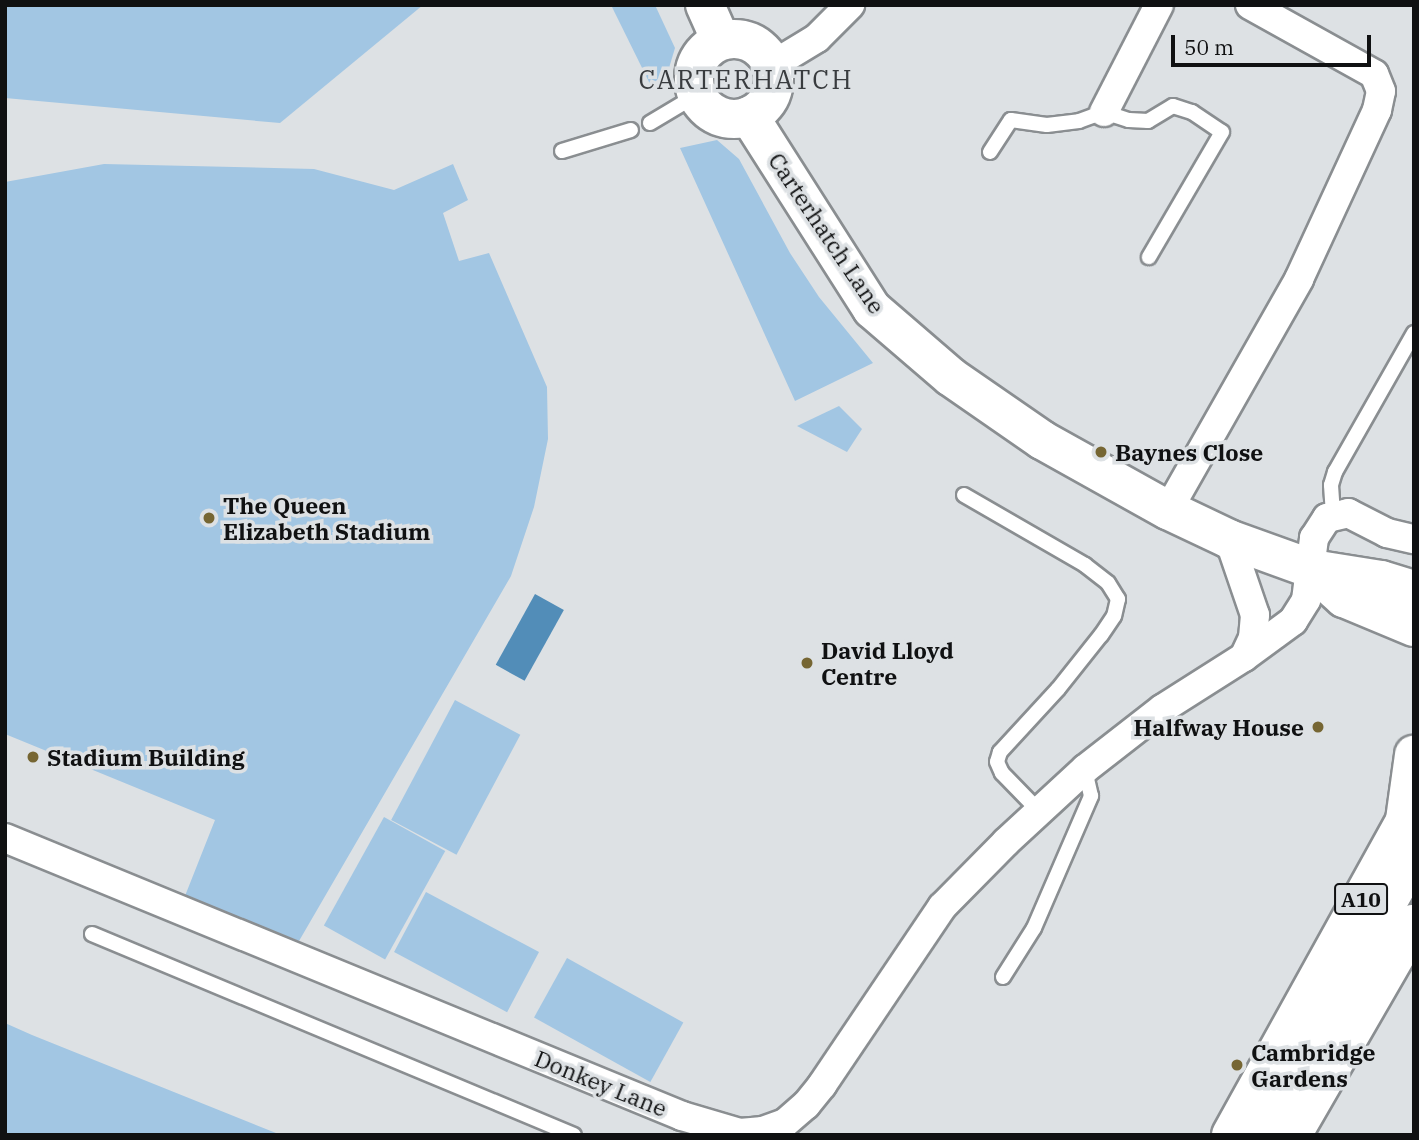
<!DOCTYPE html>
<html>
<head>
<meta charset="utf-8">
<style>
  body { margin:0 }
  #map { position:relative; width:1419px; height:1140px; overflow:hidden; background:#dde1e4; font-family:"IBM Plex Serif",serif }
  div>[style] { position:absolute }
  .green>* { inset:0; background:#a2c6e3; transform-origin:0 0 }
  .water>* { inset:0; background:#528db8; transform-origin:0 0 }
  .roads { filter:drop-shadow(2px 0 #8a8e91) drop-shadow(-2px 0 #8a8e91) drop-shadow(0 2px #8a8e91) drop-shadow(0 -2px #8a8e91) }
  .lane>* { height:14px; margin:-7px; padding:0 7px; transform-origin:7px; border-radius:7px; background:#fff }
  .street>* { height:28px; margin:-14px; padding:0 14px; transform-origin:14px; border-radius:14px; background:#fff }
  .secondary>* { height:38px; margin:-19px; padding:0 19px; transform-origin:19px; border-radius:19px; background:#fff }
  .secondary>.ring { margin:-19px; padding:0; box-sizing:content-box; background:none; border:38px solid #fff; border-radius:50% }
  .highway>* { height:38px; margin:-19px; padding:0 19px; transform-origin:19px; border-radius:19px; background:#fff }
  .dots>* { width:19px; height:19px; translate:-50% -50%; box-sizing:border-box; border:4px solid #dde1e4; border-radius:50% }
  span { translate:-50% -50%; white-space:nowrap; text-align:center; line-height:1.15; -webkit-text-stroke:7px #dde1e4; paint-order:stroke }
  .shield-label span { padding:2px 5px; background:#dde1e4; border:2px solid; border-radius:5px; -webkit-text-stroke-width:0 }
  .shield-label { font-size:21px; color:#101112; font-weight:700 }
  .street-label { font-size:23px; color:#101112 }
  .poi-label { font-size:23px; color:#101112; font-weight:700 }
  .left { translate:0 -50%; text-align:left }
  .right { translate:-100% -50%; text-align:right }
  .quarter-label { font-size:26px; color:#393c3f; letter-spacing:2px }
  .frame { position:absolute; inset:0; border:7px solid #101112; pointer-events:none }
  .scale { position:absolute; left:1171px; top:35px; width:200px; height:32px; box-sizing:border-box; border:4px solid #101112; border-top:0; padding-left:9px; font-size:21px; line-height:24px; white-space:nowrap; color:#101112; -webkit-text-stroke:5px #dde1e4; paint-order:stroke }
</style>
</head>
<body>
<div id="map">
  <div class="green">
    <div style="clip-path:polygon(5px 5px,423px 5px,280px 123px,5px 98px)"></div>
    <div style="clip-path:polygon(611px 5px,655px 5px,675px 48px,669px 68px,651px 86px)"></div>
    <div style="clip-path:polygon(717px 140px,739px 159px,790px 253px,819px 297px,873px 363px,795px 401px,680px 148px)"></div>
    <div style="clip-path:polygon(104px 164px,314px 169px,394px 190px,453px 164px,468px 200px,443px 213px,459px 261px,489px 253px,547px 387px,548px 439px,534px 507px,511px 576px,299px 941px,188px 897px,183px 901px,215px 820px,5px 734px,5px 182px)"></div>
    <div style="clip-path:polygon(839px 406px,862px 429px,847px 452px,797px 426px)"></div>
    <div style="left:455px;top:700px;width:74px;height:136px;rotate:28deg"></div>
    <div style="left:384px;top:817px;width:70px;height:124px;rotate:29deg"></div>
    <div style="left:426px;top:892px;width:128px;height:68px;rotate:28deg"></div>
    <div style="left:567px;top:958px;width:133px;height:68px;rotate:29deg"></div>
    <div style="clip-path:polygon(5px 1023px,32px 1035px,281px 1135px,5px 1135px)"></div>
  </div>
  <div class="water">
    <div style="left:535px;top:594px;width:33px;height:81px;rotate:29deg"></div>
  </div>
  <div class="roads">
    <div class="lane">
      <div style="left:650px;top:123px;width:55px;rotate:-30.8deg"></div>
      <div style="left:562px;top:151px;width:72px;rotate:-16.9deg"></div>
      <div style="left:990px;top:152px;width:38px;rotate:-57deg"></div>
      <div style="left:1011px;top:120px;width:36px;rotate:8deg"></div>
      <div style="left:1047px;top:125px;width:32px;rotate:-7deg"></div>
      <div style="left:1079px;top:121px;width:27px;rotate:-20deg"></div>
      <div style="left:1104px;top:112px;width:26px;rotate:18deg"></div>
      <div style="left:1129px;top:120px;width:19px;rotate:3deg"></div>
      <div style="left:1148px;top:121px;width:29px;rotate:-31deg"></div>
      <div style="left:1173px;top:106px;width:20px;rotate:18deg"></div>
      <div style="left:1192px;top:112px;width:36px;rotate:34deg"></div>
      <div style="left:1222px;top:132px;width:145px;rotate:120.3deg"></div>
      <div style="left:964px;top:495px;width:140px;rotate:30deg"></div>
      <div style="left:1085px;top:565px;width:29px;rotate:38deg"></div>
      <div style="left:1108px;top:583px;width:19px;rotate:58deg"></div>
      <div style="left:1118px;top:599px;width:17px;rotate:103deg"></div>
      <div style="left:1114px;top:616px;width:23px;rotate:124deg"></div>
      <div style="left:1101px;top:635px;width:69px;rotate:128.5deg"></div>
      <div style="left:1058px;top:689px;width:86px;rotate:132.6deg"></div>
      <div style="left:1000px;top:752px;width:10px;rotate:107deg"></div>
      <div style="left:997px;top:762px;width:12px;rotate:66deg"></div>
      <div style="left:1002px;top:773px;width:53px;rotate:45.8deg"></div>
      <div style="left:1333px;top:514px;width:29px;rotate:-94deg"></div>
      <div style="left:1331px;top:485px;width:14px;rotate:-73deg"></div>
      <div style="left:1335px;top:472px;width:160px;rotate:-60.4deg"></div>
      <div style="left:92px;top:934px;width:522px;rotate:22.64deg"></div>
      <div style="left:1003px;top:977px;width:58px;rotate:-57.7deg"></div>
      <div style="left:1034px;top:928px;width:144px;rotate:-66.6deg"></div>
      <div style="left:1091px;top:796px;width:28px;rotate:-103deg"></div>
    </div>
    <div class="street">
      <div style="left:771px;top:66px;width:54px;rotate:-31.3deg"></div>
      <div style="left:817px;top:38px;width:47px;rotate:-45deg"></div>
      <div style="left:1104px;top:112px;width:120px;rotate:-62.8deg"></div>
      <div style="left:1168px;top:510px;width:266px;rotate:-60.4deg"></div>
      <div style="left:1299px;top:279px;width:186px;rotate:-65.2deg"></div>
      <div style="left:1377px;top:110px;width:19px;rotate:-78deg"></div>
      <div style="left:1381px;top:91px;width:18px;rotate:-112deg"></div>
      <div style="left:1374px;top:74px;width:142px;rotate:-150.9deg"></div>
      <div style="left:1229px;top:539px;width:80px;rotate:71.1deg"></div>
      <div style="left:1255px;top:615px;width:23px;rotate:95deg"></div>
      <div style="left:1253px;top:638px;width:21px;rotate:115deg"></div>
      <div style="left:5px;top:838px;width:732px;rotate:22.32deg"></div>
      <div style="left:682px;top:1116px;width:60px;rotate:16.3deg"></div>
      <div style="left:740px;top:1133px;width:23px;rotate:-5deg"></div>
      <div style="left:763px;top:1131px;width:23px;rotate:-20deg"></div>
      <div style="left:785px;top:1123px;width:28px;rotate:-41deg"></div>
      <div style="left:806px;top:1105px;width:26px;rotate:-51deg"></div>
      <div style="left:822px;top:1085px;width:215px;rotate:-56deg"></div>
      <div style="left:942px;top:907px;width:91px;rotate:-45.4deg"></div>
      <div style="left:1006px;top:842px;width:108px;rotate:-42.7deg"></div>
      <div style="left:1085px;top:769px;width:98px;rotate:-37.9deg"></div>
      <div style="left:1162px;top:709px;width:97px;rotate:-32.4deg"></div>
      <div style="left:1244px;top:657px;width:61px;rotate:-36.3deg"></div>
      <div style="left:1293px;top:621px;width:25px;rotate:-58deg"></div>
      <div style="left:1306px;top:600px;width:63px;rotate:-82.6deg"></div>
      <div style="left:1314px;top:538px;width:24px;rotate:-57deg"></div>
      <div style="left:1327px;top:518px;width:22px;rotate:-13deg"></div>
      <div style="left:1348px;top:513px;width:44px;rotate:27.1deg"></div>
      <div style="left:1387px;top:533px;width:28px;rotate:13deg"></div>
    </div>
    <div class="secondary">
      <div style="left:705px;top:5px;width:39px;rotate:66deg"></div>
      <div class="ring" style="left:694px;top:39px;width:42px;height:42px"></div>
      <div style="left:749px;top:116px;width:229px;rotate:57.5deg"></div>
      <div style="left:872px;top:309px;width:104px;rotate:40.7deg"></div>
      <div style="left:951px;top:377px;width:111px;rotate:34.7deg"></div>
      <div style="left:1042px;top:440px;width:144px;rotate:29.1deg"></div>
      <div style="left:1168px;top:510px;width:68px;rotate:25.4deg"></div>
      <div style="left:1229px;top:539px;width:88px;rotate:19.9deg"></div>
      <div style="left:1312px;top:569px;width:70px;rotate:9.1deg"></div>
      <div style="left:1381px;top:580px;width:34px;rotate:17deg"></div>
      <div style="left:1316px;top:573px;width:38px;rotate:42deg"></div>
      <div style="left:1344px;top:598px;width:76px;rotate:22.5deg"></div>
      <div style="left:1405px;top:820px;width:66px;rotate:-82.1deg"></div>
      <div style="left:1257px;top:1135px;width:321px;rotate:-60.7deg"></div>
    </div>
    <div class="highway">
      <div style="left:1231px;top:1135px;width:377px;rotate:-61deg"></div>
      <div style="left:1292px;top:1135px;width:244px;rotate:-60deg"></div>
    </div>
  </div>
  <div class="dots">
    <div style="left:1101px;top:452px;background:#766633"></div>
    <div style="left:209px;top:518px;background:#766633"></div>
    <div style="left:807px;top:663px;background:#766633"></div>
    <div style="left:1318px;top:727px;background:#766633"></div>
    <div style="left:33px;top:757px;background:#766633"></div>
    <div style="left:1237px;top:1065px;background:#766633"></div>
  </div>
  <div class="shield-label">
    <span style="left:1361px;top:899px">A10</span>
  </div>
  <div class="street-label">
    <span style="left:827px;top:233px;rotate:56deg">Carterhatch Lane</span>
    <span style="left:601px;top:1083px;rotate:22deg">Donkey Lane</span>
  </div>
  <div class="poi-label">
    <span class="left" style="left:1115px;top:452px">Baynes Close</span>
    <span class="left" style="left:223px;top:518px">The Queen<br>Elizabeth Stadium</span>
    <span class="left" style="left:821px;top:663px">David Lloyd<br>Centre</span>
    <span class="right" style="left:1304px;top:727px">Halfway House</span>
    <span class="left" style="left:47px;top:757px">Stadium Building</span>
    <span class="left" style="left:1251px;top:1065px">Cambridge<br>Gardens</span>
  </div>
  <div class="quarter-label">
    <span style="left:746px;top:80px">CARTERHATCH</span>
  </div>
  <div class="frame"></div>
  <div class="scale">50 m</div>
</div>
</body>
</html>
